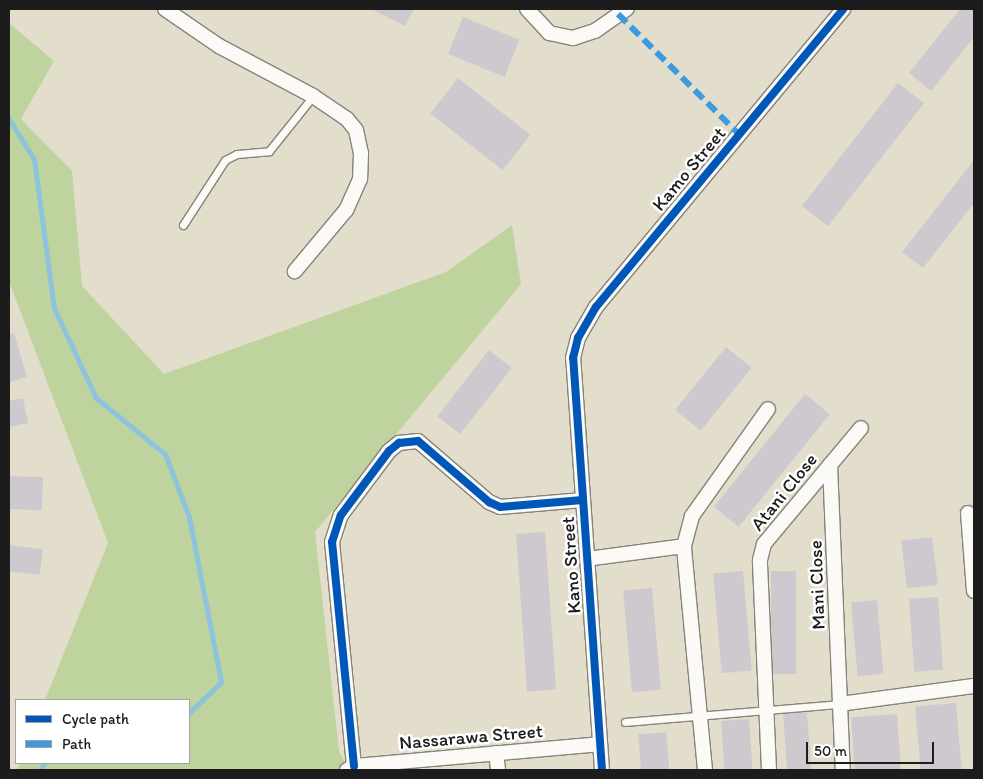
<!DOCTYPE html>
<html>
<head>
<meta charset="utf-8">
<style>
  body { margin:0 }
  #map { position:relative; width:983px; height:779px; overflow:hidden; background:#e3decc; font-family:Itim,sans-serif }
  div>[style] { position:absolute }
  .green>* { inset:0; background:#bed39d }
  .stream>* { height:5px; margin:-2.5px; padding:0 2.5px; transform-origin:2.5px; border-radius:2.5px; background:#8dc3dc }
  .building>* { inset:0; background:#cec9ce; transform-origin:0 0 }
  .roads { filter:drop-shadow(1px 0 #86837a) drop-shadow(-1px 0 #86837a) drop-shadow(0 1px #86837a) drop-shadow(0 -1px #86837a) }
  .service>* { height:7px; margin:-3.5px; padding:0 3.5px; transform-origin:3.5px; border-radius:3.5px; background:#fbfaf7 }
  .minor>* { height:14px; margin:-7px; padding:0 7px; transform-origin:7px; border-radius:7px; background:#fbfaf7 }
  .quiet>* { height:6px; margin-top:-3px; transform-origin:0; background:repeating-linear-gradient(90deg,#3c9bdf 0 12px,transparent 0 18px) }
  .cycleway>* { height:8px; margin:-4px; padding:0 4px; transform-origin:4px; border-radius:4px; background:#0057b8 }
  span { translate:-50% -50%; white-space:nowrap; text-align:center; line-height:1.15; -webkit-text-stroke:5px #fff; paint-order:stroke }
  .street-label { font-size:19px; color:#1c1c1c }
  .frame { position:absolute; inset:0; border:10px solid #1c1c1c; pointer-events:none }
  .legend { position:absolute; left:15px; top:699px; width:175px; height:65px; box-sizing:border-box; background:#fff; border:1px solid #a4a4a4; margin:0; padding:6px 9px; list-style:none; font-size:15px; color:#1c1c1c }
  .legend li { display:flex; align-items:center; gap:10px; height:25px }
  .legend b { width:25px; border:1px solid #a4a4a4 }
  .scale { position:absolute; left:806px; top:742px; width:128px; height:22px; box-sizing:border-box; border:2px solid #1c1c1c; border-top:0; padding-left:6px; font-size:15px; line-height:18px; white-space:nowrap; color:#1c1c1c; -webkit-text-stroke:4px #fff; paint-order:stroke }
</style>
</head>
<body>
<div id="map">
  <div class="green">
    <div style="clip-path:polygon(9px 23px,54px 61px,21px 119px,72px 171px,82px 286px,164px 374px,446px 272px,512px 225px,521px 284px,315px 532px,339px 751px,349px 770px,17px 770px,20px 763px,189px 763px,189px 700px,45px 700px,108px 543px,9px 281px)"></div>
  </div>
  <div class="stream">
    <div style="left:9px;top:119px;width:47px;rotate:58deg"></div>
    <div style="left:34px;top:159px;width:150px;rotate:82.4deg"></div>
    <div style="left:54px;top:308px;width:99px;rotate:65deg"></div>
    <div style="left:96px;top:398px;width:89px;rotate:39.1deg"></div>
    <div style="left:165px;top:454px;width:67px;rotate:69.1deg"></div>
    <div style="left:189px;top:517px;width:168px;rotate:79deg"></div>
    <div style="left:221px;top:682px;width:45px;rotate:135.9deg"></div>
    <div style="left:40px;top:770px;width:8px;rotate:-60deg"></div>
  </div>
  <div class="building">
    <div style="clip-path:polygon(371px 9px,414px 9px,405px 26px)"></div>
    <div style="clip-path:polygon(960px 9px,974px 9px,974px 37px,931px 91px,909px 73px)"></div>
    <div style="left:463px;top:17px;width:61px;height:40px;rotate:22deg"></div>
    <div style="left:458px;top:78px;width:92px;height:45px;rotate:38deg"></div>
    <div style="left:898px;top:83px;width:33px;height:156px;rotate:38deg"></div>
    <div style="clip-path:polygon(974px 160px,974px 203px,923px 268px,902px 252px)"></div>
    <div style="clip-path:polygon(14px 333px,27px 377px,9px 382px,9px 334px)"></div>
    <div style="left:726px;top:347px;width:33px;height:81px;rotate:39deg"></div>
    <div style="left:489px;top:350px;width:29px;height:84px;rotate:38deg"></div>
    <div style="left:805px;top:394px;width:32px;height:145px;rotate:39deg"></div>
    <div style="clip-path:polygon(23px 398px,28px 423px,9px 427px,9px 401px)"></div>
    <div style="left:9px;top:476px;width:34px;height:33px;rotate:2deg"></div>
    <div style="left:545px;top:532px;width:158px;height:29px;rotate:86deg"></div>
    <div style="left:932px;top:537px;width:48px;height:31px;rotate:83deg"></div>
    <div style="left:9px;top:545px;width:34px;height:26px;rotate:7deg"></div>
    <div style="left:743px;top:571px;width:100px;height:30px;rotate:85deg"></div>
    <div style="left:796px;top:571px;width:103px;height:25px;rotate:90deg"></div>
    <div style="left:652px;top:588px;width:102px;height:29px;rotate:85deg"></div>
    <div style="left:938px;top:597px;width:73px;height:29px;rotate:86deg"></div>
    <div style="left:877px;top:600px;width:74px;height:26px;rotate:85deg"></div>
    <div style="left:956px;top:703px;width:67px;height:41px;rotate:85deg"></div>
    <div style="left:807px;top:712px;width:58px;height:24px;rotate:86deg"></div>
    <div style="left:897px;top:714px;width:56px;height:46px;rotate:86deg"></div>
    <div style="left:749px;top:719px;width:51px;height:28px;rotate:86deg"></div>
    <div style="left:666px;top:732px;width:38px;height:28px;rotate:85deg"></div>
  </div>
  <div class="roads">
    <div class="service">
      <div style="left:183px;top:225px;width:77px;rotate:-57.1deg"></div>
      <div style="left:225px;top:160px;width:13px;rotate:-27deg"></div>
      <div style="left:237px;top:154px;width:32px;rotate:-5deg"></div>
      <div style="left:269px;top:151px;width:70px;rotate:-51.3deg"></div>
      <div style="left:625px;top:722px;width:216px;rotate:-4.8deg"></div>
    </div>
    <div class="minor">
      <div style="left:165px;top:9px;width:65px;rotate:34.4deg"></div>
      <div style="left:219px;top:46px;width:106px;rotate:28deg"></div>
      <div style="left:313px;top:96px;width:41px;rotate:34.1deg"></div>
      <div style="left:347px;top:119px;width:14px;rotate:51deg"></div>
      <div style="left:356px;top:130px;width:24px;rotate:78deg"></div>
      <div style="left:361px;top:153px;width:26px;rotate:92deg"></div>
      <div style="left:360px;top:179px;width:34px;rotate:114deg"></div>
      <div style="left:346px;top:210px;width:80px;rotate:129.9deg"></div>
      <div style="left:527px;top:9px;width:33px;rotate:47deg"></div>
      <div style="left:549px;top:33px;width:25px;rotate:12deg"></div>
      <div style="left:573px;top:38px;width:23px;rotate:-18deg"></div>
      <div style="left:595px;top:31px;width:39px;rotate:-35deg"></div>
      <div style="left:830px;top:465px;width:305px;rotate:87.6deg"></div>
      <div style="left:968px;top:513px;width:78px;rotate:85.6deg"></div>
      <div style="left:587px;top:559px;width:98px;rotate:-7.6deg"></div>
      <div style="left:840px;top:704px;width:135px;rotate:-7.7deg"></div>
      <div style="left:496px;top:753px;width:17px;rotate:83deg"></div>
      <div style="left:354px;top:766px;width:225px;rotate:-95.6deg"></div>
      <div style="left:332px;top:542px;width:28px;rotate:-72deg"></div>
      <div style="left:341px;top:515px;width:80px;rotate:-53.1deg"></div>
      <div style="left:389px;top:451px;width:13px;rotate:-39deg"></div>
      <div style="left:399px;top:443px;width:19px;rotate:-6deg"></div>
      <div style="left:418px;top:441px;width:94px;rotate:40.7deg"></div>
      <div style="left:489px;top:502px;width:12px;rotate:24deg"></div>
      <div style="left:500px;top:507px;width:83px;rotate:-4.8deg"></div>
      <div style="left:347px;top:770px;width:8px;rotate:-30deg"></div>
      <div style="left:354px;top:766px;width:247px;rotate:-5.1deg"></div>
      <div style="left:602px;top:770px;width:413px;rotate:-94deg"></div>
      <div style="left:573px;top:358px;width:21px;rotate:-76deg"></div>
      <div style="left:578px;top:338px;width:36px;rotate:-60deg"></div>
      <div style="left:596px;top:307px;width:387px;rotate:-50.3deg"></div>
      <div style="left:705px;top:770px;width:225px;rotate:-95.4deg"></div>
      <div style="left:684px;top:546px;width:31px;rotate:-75deg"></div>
      <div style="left:692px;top:516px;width:131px;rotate:-54.6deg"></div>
      <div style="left:769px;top:770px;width:210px;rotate:-92.5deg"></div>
      <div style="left:760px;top:560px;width:16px;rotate:-76deg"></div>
      <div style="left:764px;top:544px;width:151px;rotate:-50.1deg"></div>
    </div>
  </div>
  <div class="quiet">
    <div style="left:618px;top:14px;width:170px;rotate:44.8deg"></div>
  </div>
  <div class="cycleway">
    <div style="left:354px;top:766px;width:225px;rotate:-95.6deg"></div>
    <div style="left:332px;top:542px;width:28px;rotate:-72deg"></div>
    <div style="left:341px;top:515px;width:80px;rotate:-53.1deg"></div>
    <div style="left:389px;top:451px;width:13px;rotate:-39deg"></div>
    <div style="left:399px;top:443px;width:19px;rotate:-6deg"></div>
    <div style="left:418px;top:441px;width:94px;rotate:40.7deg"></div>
    <div style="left:489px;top:502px;width:12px;rotate:24deg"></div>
    <div style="left:500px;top:507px;width:83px;rotate:-4.8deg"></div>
    <div style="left:602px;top:770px;width:413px;rotate:-94deg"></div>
    <div style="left:573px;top:358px;width:21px;rotate:-76deg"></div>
    <div style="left:578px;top:338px;width:36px;rotate:-60deg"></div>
    <div style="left:596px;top:307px;width:387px;rotate:-50.3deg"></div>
  </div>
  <div class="street-label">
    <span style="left:689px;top:169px;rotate:-50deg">Kamo Street</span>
    <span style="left:784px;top:492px;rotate:-51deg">Atani Close</span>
    <span style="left:571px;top:565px;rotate:-94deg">Kano Street</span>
    <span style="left:817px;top:585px;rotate:-92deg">Mani Close</span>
    <span style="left:471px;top:737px;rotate:-5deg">Nassarawa Street</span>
  </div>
  <div class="frame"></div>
  <ul class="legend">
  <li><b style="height:6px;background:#0057b8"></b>Cycle path</li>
  <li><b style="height:6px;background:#3c9bdf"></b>Path</li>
  </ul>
  <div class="scale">50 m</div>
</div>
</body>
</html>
